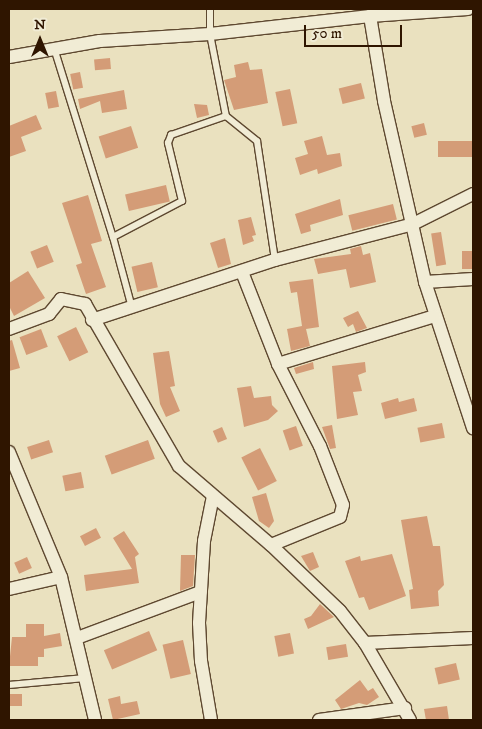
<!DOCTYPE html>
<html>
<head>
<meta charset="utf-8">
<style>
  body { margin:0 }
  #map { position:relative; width:482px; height:729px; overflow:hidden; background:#eae1bf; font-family:"IM FELL DW Pica",serif }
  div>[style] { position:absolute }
  .building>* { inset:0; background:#d49c77; transform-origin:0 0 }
  .roads { filter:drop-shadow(1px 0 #5e4830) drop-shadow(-1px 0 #5e4830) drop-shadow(0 1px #5e4830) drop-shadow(0 -1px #5e4830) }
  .lane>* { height:6px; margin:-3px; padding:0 3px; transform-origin:3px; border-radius:3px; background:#f1ecd5 }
  .street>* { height:12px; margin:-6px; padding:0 6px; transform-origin:6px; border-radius:6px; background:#f1ecd5 }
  span { translate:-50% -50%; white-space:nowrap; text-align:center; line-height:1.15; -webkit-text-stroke:4.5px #f1ecd5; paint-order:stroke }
  .frame { position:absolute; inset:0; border:10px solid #2f1500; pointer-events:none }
  .north { position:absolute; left:15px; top:15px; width:50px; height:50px; -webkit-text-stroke:4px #f1ecd5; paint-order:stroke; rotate:0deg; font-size:14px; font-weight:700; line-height:20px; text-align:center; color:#2f1500 }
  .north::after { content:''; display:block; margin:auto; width:18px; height:22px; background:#2f1500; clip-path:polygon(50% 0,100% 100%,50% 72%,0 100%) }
  .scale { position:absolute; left:304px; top:25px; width:98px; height:22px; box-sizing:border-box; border:2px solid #2f1500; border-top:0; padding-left:6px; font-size:15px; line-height:18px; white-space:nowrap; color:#2f1500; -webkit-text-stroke:4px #f1ecd5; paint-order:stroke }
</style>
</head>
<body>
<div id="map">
  <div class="building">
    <div style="left:110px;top:58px;width:11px;height:16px;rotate:85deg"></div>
    <div style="clip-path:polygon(248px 62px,250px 70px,262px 69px,268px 103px,234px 110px,224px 80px,236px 77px,234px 65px)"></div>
    <div style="left:80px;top:72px;width:16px;height:10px;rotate:79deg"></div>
    <div style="left:361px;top:83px;width:16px;height:23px;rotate:76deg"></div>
    <div style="left:290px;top:89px;width:35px;height:15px;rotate:78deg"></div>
    <div style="clip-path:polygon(124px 90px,127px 109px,102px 113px,100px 101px,80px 109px,78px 99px)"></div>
    <div style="left:56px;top:91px;width:16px;height:11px;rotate:79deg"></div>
    <div style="clip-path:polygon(194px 104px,207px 105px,209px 115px,197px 118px)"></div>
    <div style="clip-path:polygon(36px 115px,42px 129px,21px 137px,26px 151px,9px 157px,9px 126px)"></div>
    <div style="left:424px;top:123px;width:12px;height:13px;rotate:76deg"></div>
    <div style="left:131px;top:126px;width:23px;height:34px;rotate:72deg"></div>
    <div style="clip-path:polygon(322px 136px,327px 155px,340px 153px,342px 166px,318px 174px,317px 169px,300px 175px,295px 158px,308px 154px,304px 141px)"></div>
    <div style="left:473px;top:141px;width:16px;height:35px;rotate:90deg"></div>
    <div style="left:166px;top:185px;width:17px;height:42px;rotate:77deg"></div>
    <div style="clip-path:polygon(88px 195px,102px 241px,91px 244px,106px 287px,86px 294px,76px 265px,82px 263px,62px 203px)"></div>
    <div style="clip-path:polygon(340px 199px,343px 215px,310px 225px,311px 231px,301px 234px,295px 214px)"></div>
    <div style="left:393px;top:204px;width:16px;height:46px;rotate:76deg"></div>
    <div style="clip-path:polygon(251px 217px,256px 235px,252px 236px,254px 241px,243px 245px,238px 220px)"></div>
    <div style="left:441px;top:232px;width:33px;height:10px;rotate:81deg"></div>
    <div style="clip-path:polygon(225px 238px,231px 264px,218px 268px,210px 243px)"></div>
    <div style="left:47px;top:245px;width:18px;height:18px;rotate:68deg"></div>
    <div style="clip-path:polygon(361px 246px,363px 255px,370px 253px,376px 282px,350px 288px,346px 269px,318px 274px,314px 259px,351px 254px,350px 249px)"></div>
    <div style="left:462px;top:251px;width:11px;height:18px"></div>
    <div style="left:152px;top:262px;width:26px;height:21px;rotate:77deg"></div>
    <div style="clip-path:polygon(28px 271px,45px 298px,14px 316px,9px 306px,9px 283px)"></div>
    <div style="clip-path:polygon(313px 279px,319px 327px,306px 329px,310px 346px,291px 351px,287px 329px,302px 326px,297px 292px,291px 293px,289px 282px)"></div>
    <div style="clip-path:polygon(358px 311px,367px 328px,356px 332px,353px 324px,348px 327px,343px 318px)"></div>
    <div style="left:76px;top:327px;width:28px;height:21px;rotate:64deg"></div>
    <div style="left:41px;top:329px;width:19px;height:23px;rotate:69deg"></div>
    <div style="clip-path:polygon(12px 340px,20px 368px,9px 371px,9px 341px)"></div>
    <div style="clip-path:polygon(169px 351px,175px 386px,170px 387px,180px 411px,166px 417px,160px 404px,153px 353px)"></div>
    <div style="clip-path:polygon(313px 362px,314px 369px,296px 374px,294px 368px)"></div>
    <div style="clip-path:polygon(365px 362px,366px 372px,358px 375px,362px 391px,353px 392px,358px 415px,337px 419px,332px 366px)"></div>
    <div style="clip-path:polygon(251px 386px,254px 398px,271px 396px,272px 405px,278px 411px,268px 420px,244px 427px,237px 388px)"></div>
    <div style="clip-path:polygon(398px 398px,399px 402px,414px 398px,417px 411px,385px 419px,381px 403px)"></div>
    <div style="left:442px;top:423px;width:15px;height:25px;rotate:79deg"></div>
    <div style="clip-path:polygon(332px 425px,336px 448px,330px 449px,322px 427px)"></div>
    <div style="left:296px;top:426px;width:21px;height:14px;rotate:71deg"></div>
    <div style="left:222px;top:427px;width:13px;height:10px;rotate:67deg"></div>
    <div style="left:49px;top:440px;width:13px;height:23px;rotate:72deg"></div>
    <div style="left:148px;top:440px;width:20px;height:46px;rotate:70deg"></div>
    <div style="left:260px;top:448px;width:37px;height:21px;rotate:63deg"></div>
    <div style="left:81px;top:472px;width:16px;height:19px;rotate:79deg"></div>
    <div style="clip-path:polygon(266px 493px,274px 521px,269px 528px,259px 521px,252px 497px)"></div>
    <div style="clip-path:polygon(427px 516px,433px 546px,440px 546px,444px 585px,438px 591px,439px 606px,411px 609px,409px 590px,413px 589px,401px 520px)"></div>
    <div style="left:96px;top:528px;width:11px;height:18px;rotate:63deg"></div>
    <div style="clip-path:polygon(124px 531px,139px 554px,135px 557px,139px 583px,86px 591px,84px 575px,132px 569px,113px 538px)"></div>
    <div style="clip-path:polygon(313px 552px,319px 567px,310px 571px,301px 556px)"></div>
    <div style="clip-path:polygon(392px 554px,406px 596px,369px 610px,364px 597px,359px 598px,345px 561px,360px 556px,361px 561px)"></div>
    <div style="clip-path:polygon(181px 555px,195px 555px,193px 586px,180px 591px)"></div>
    <div style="left:27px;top:557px;width:12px;height:14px;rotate:66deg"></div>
    <div style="clip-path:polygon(320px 604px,334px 617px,308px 629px,304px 619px,311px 616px)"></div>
    <div style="clip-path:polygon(26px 624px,44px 624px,44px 636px,60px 633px,62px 646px,44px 649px,44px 657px,38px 657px,38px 666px,9px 666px,12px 637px,26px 637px)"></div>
    <div style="left:149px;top:631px;width:21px;height:49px;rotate:67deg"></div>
    <div style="left:290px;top:633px;width:21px;height:16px;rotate:79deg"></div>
    <div style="left:183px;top:640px;width:35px;height:21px;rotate:77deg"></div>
    <div style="left:346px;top:644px;width:13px;height:20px;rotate:81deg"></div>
    <div style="left:456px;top:663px;width:17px;height:22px;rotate:77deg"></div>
    <div style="clip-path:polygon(360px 680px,368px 691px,373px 688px,379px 697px,367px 705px,359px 703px,341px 709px,335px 700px)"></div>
    <div style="left:9px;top:694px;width:13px;height:12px"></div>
    <div style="clip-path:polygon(120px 696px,121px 704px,137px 701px,140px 714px,113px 720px,108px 699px)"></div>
    <div style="clip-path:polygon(447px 706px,449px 720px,426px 720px,424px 709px)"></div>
  </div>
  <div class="roads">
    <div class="lane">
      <div style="left:210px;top:9px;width:25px;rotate:90deg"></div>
      <div style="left:210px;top:34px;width:84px;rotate:79deg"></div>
      <div style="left:226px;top:116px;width:40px;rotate:39deg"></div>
      <div style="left:257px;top:141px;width:120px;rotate:81.4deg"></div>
      <div style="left:54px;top:48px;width:198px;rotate:72.7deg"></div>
      <div style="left:113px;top:237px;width:73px;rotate:75deg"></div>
      <div style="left:113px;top:237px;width:78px;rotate:-27.6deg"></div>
      <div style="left:182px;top:201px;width:60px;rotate:-103.6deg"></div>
      <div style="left:168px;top:143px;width:9px;rotate:-69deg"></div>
      <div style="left:171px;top:135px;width:58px;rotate:-19.1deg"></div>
      <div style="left:9px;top:685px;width:76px;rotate:-5.3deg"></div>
    </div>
    <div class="street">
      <div style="left:370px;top:16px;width:86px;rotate:80.6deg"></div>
      <div style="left:384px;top:101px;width:186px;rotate:77.2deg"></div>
      <div style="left:425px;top:282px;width:154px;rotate:71.8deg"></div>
      <div style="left:9px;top:57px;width:92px;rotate:-10deg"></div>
      <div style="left:100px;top:41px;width:110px;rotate:-3.6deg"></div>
      <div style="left:210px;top:34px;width:161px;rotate:-6.4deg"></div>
      <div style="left:370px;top:16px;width:98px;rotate:-4.1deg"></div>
      <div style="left:242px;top:272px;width:99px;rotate:68.6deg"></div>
      <div style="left:278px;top:364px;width:92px;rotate:62.9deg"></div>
      <div style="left:320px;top:446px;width:63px;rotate:68.7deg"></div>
      <div style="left:343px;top:505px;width:12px;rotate:104deg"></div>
      <div style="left:340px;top:517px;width:74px;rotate:157.9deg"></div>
      <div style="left:425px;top:282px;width:48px;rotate:-3.6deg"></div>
      <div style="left:92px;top:320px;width:193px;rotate:-18.2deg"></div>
      <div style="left:275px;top:260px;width:143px;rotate:-14.6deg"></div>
      <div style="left:413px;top:224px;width:67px;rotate:-26.6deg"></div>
      <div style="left:9px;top:329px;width:43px;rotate:-20.6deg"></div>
      <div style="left:49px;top:314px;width:19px;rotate:-51deg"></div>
      <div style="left:61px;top:299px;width:25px;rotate:12deg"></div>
      <div style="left:85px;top:304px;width:187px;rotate:59.9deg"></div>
      <div style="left:179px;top:466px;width:121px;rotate:40.7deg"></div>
      <div style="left:271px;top:545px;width:95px;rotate:43.7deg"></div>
      <div style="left:340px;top:611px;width:41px;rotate:52deg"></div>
      <div style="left:365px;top:643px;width:89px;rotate:59.7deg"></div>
      <div style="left:278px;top:364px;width:164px;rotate:-17deg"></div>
      <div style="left:9px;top:452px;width:135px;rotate:67.4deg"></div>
      <div style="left:61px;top:577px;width:147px;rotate:76.6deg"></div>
      <div style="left:9px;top:589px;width:53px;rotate:-13deg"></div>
      <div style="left:77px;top:638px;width:132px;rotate:-20.4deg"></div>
      <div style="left:365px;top:643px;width:108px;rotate:-2.7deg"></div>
      <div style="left:211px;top:720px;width:60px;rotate:-99.6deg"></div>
      <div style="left:201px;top:661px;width:38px;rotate:-93deg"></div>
      <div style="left:199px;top:623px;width:82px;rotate:-86.5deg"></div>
      <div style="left:204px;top:541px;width:46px;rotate:-78.7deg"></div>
      <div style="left:319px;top:720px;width:87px;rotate:-7.9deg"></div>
    </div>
  </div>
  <div class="frame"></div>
  <div class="north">N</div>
  <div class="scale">50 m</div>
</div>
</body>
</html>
